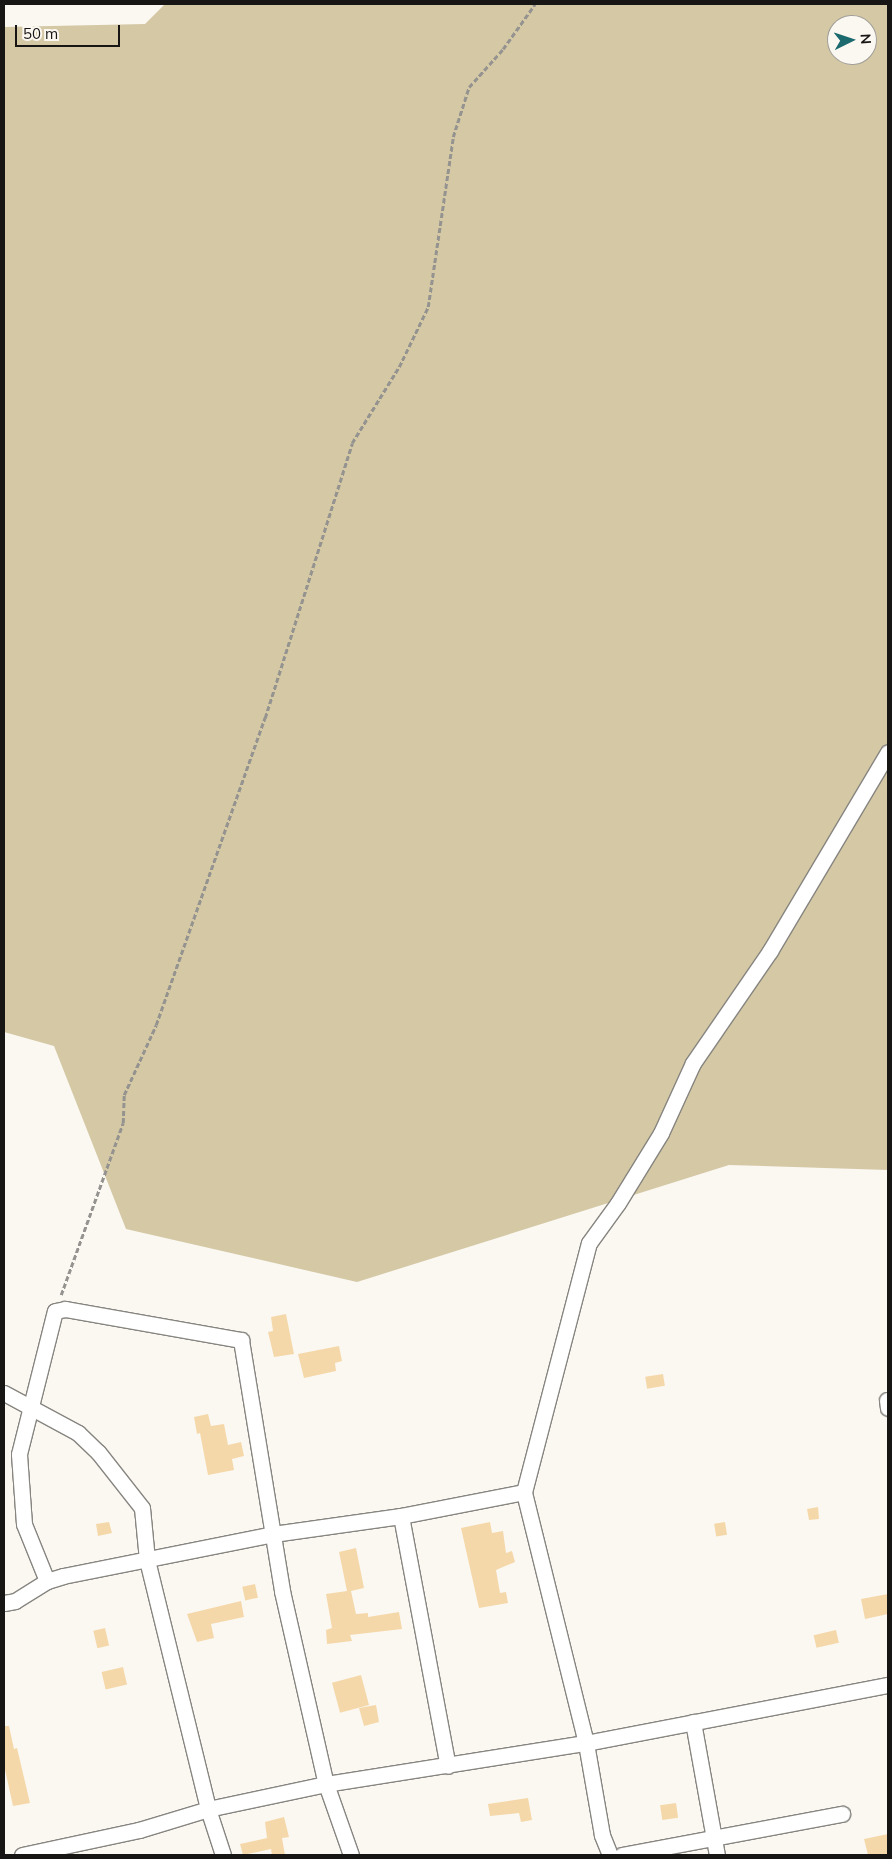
<!DOCTYPE html>
<html>
<head>
<meta charset="utf-8">
<style>
  body { margin:0 }
  #map { position:relative; width:892px; height:1859px; overflow:hidden; background:#fbf8f2; font-family:Mulish,sans-serif }
  div>[style] { position:absolute }
  .green>* { inset:0; background:#d4c8a5 }
  .building>* { inset:0; background:#f5d8a9; transform-origin:0 0 }
  .path>* { height:2.5px; margin-top:-1.25px; transform-origin:0; background:repeating-linear-gradient(90deg,#95938f 0 5px,transparent 0 7.5px) }
  .roads { filter:drop-shadow(1px 0 #878580) drop-shadow(-1px 0 #878580) drop-shadow(0 1px #878580) drop-shadow(0 -1px #878580) }
  .street>* { height:15px; margin:-7.5px; padding:0 7.5px; transform-origin:7.5px; border-radius:7.5px; background:#fff }
  span { translate:-50% -50%; white-space:nowrap; text-align:center; line-height:1.15; -webkit-text-stroke:4.5px #fbf8f2; paint-order:stroke }
  .frame { position:absolute; inset:0; border:5px solid #171614; pointer-events:none }
  .north { position:absolute; left:827px; top:15px; width:50px; height:50px; box-sizing:border-box; background:#fbf8f2; border:1px solid #a09e99; border-radius:50%; rotate:86deg; font-size:14px; font-weight:700; line-height:20px; text-align:center; color:#171614 }
  .north::after { content:''; display:block; margin:auto; width:18px; height:22px; background:#1c696e; clip-path:polygon(50% 0,100% 100%,50% 72%,0 100%) }
  .scale { position:absolute; left:15px; top:25px; width:105px; height:22px; box-sizing:border-box; border:2px solid #171614; border-top:0; padding-left:6px; font-size:15px; line-height:18px; white-space:nowrap; color:#171614; -webkit-text-stroke:4px #fbf8f2; paint-order:stroke }
</style>
</head>
<body>
<div id="map">
  <div class="green">
    <div style="clip-path:polygon(evenodd,165px 4px,888px 4px,888px 1170px,729px 1165px,357px 1282px,126px 1229px,54px 1046px,4px 1032px,4px 27px,145px 24px,165px 4px,837px 25px,867px 25px,867px 55px,837px 55px,837px 25px)"></div>
  </div>
  <div class="building">
    <div style="clip-path:polygon(286px 1314px,294px 1354px,274px 1357px,268px 1332px,273px 1331px,271px 1317px)"></div>
    <div style="clip-path:polygon(339px 1346px,342px 1361px,335px 1363px,336px 1371px,304px 1378px,298px 1354px)"></div>
    <div style="left:663px;top:1374px;width:12px;height:18px;rotate:81deg"></div>
    <div style="clip-path:polygon(208px 1414px,211px 1426px,224px 1424px,228px 1445px,241px 1442px,244px 1456px,232px 1459px,234px 1470px,208px 1475px,200px 1433px,197px 1434px,194px 1417px)"></div>
    <div style="clip-path:polygon(818px 1507px,819px 1519px,809px 1520px,807px 1509px)"></div>
    <div style="clip-path:polygon(109px 1522px,112px 1533px,98px 1536px,96px 1524px)"></div>
    <div style="clip-path:polygon(490px 1522px,492px 1533px,503px 1531px,506px 1553px,512px 1551px,515px 1562px,496px 1570px,500px 1593px,506px 1592px,508px 1603px,479px 1608px,461px 1528px)"></div>
    <div style="left:725px;top:1522px;width:13px;height:11px;rotate:81deg"></div>
    <div style="clip-path:polygon(356px 1548px,364px 1588px,351px 1591px,356px 1614px,368px 1613px,368px 1617px,399px 1612px,402px 1629px,350px 1635px,352px 1641px,327px 1644px,326px 1630px,332px 1628px,326px 1594px,347px 1591px,339px 1552px)"></div>
    <div style="left:255px;top:1584px;width:14px;height:13px;rotate:78deg"></div>
    <div style="clip-path:polygon(888px 1594px,888px 1614px,865px 1619px,861px 1599px)"></div>
    <div style="clip-path:polygon(241px 1601px,244px 1617px,211px 1624px,214px 1638px,197px 1642px,187px 1614px)"></div>
    <div style="left:105px;top:1628px;width:18px;height:12px;rotate:77deg"></div>
    <div style="left:836px;top:1630px;width:13px;height:23px;rotate:77deg"></div>
    <div style="left:123px;top:1667px;width:18px;height:22px;rotate:77deg"></div>
    <div style="left:361px;top:1675px;width:31px;height:30px;rotate:75deg"></div>
    <div style="clip-path:polygon(376px 1705px,379px 1722px,364px 1726px,359px 1708px)"></div>
    <div style="clip-path:polygon(4px 1726px,9px 1726px,14px 1749px,17px 1748px,30px 1803px,13px 1806px,4px 1765px)"></div>
    <div style="clip-path:polygon(528px 1798px,532px 1820px,521px 1822px,519px 1813px,490px 1816px,488px 1804px)"></div>
    <div style="left:676px;top:1803px;width:15px;height:16px;rotate:82deg"></div>
    <div style="clip-path:polygon(284px 1817px,289px 1837px,282px 1838px,285px 1855px,272px 1855px,271px 1849px,243px 1855px,240px 1844px,267px 1838px,265px 1822px)"></div>
    <div style="clip-path:polygon(888px 1834px,888px 1855px,868px 1855px,864px 1839px)"></div>
  </div>
  <div class="path">
    <div style="left:61px;top:1295px;width:183px;rotate:-70.2deg"></div>
    <div style="left:123px;top:1123px;width:28px;rotate:-88deg"></div>
    <div style="left:124px;top:1095px;width:77px;rotate:-65.4deg"></div>
    <div style="left:156px;top:1025px;width:326px;rotate:-70.5deg"></div>
    <div style="left:265px;top:718px;width:288px;rotate:-72.4deg"></div>
    <div style="left:352px;top:443px;width:89px;rotate:-58.3deg"></div>
    <div style="left:399px;top:367px;width:67px;rotate:-64.2deg"></div>
    <div style="left:428px;top:307px;width:172px;rotate:-81.6deg"></div>
    <div style="left:453px;top:137px;width:52px;rotate:-72.3deg"></div>
    <div style="left:469px;top:87px;width:51px;rotate:-48.2deg"></div>
    <div style="left:503px;top:49px;width:55px;rotate:-54.6deg"></div>
  </div>
  <div class="roads">
    <div class="street">
      <div style="left:4px;top:1393px;width:84px;rotate:28.4deg"></div>
      <div style="left:78px;top:1433px;width:28px;rotate:44deg"></div>
      <div style="left:98px;top:1452px;width:71px;rotate:51.8deg"></div>
      <div style="left:142px;top:1508px;width:52px;rotate:84.5deg"></div>
      <div style="left:147px;top:1560px;width:256px;rotate:76.2deg"></div>
      <div style="left:208px;top:1809px;width:48px;rotate:71.9deg"></div>
      <div style="left:887px;top:1400px;width:8px;rotate:83deg"></div>
      <div style="left:401px;top:1516px;width:254px;rotate:79.4deg"></div>
      <div style="left:47px;top:1581px;width:61px;rotate:-112deg"></div>
      <div style="left:24px;top:1524px;width:70px;rotate:-94.1deg"></div>
      <div style="left:19px;top:1454px;width:147px;rotate:-75.9deg"></div>
      <div style="left:55px;top:1311px;width:10px;rotate:-11deg"></div>
      <div style="left:65px;top:1309px;width:179px;rotate:10deg"></div>
      <div style="left:241px;top:1340px;width:254px;rotate:80.7deg"></div>
      <div style="left:282px;top:1591px;width:198px;rotate:77.2deg"></div>
      <div style="left:326px;top:1784px;width:75px;rotate:70.6deg"></div>
      <div style="left:4px;top:1603px;width:11px;rotate:-10deg"></div>
      <div style="left:15px;top:1601px;width:38px;rotate:-32deg"></div>
      <div style="left:47px;top:1581px;width:17px;rotate:-17deg"></div>
      <div style="left:63px;top:1576px;width:214px;rotate:-11.3deg"></div>
      <div style="left:273px;top:1534px;width:129px;rotate:-8deg"></div>
      <div style="left:401px;top:1516px;width:125px;rotate:-11deg"></div>
      <div style="left:693px;top:1722px;width:135px;rotate:79.8deg"></div>
      <div style="left:22px;top:1855px;width:120px;rotate:-12.1deg"></div>
      <div style="left:139px;top:1830px;width:72px;rotate:-16.9deg"></div>
      <div style="left:208px;top:1809px;width:121px;rotate:-12deg"></div>
      <div style="left:326px;top:1784px;width:263px;rotate:-9deg"></div>
      <div style="left:586px;top:1743px;width:308px;rotate:-10.9deg"></div>
      <div style="left:610px;top:1855px;width:22px;rotate:-112deg"></div>
      <div style="left:602px;top:1835px;width:93px;rotate:-99.9deg"></div>
      <div style="left:586px;top:1743px;width:259px;rotate:-103.9deg"></div>
      <div style="left:524px;top:1492px;width:257px;rotate:-75.4deg"></div>
      <div style="left:589px;top:1243px;width:49px;rotate:-54.1deg"></div>
      <div style="left:618px;top:1203px;width:82px;rotate:-58.4deg"></div>
      <div style="left:661px;top:1133px;width:77px;rotate:-65.4deg"></div>
      <div style="left:693px;top:1063px;width:136px;rotate:-55.5deg"></div>
      <div style="left:770px;top:951px;width:231px;rotate:-59.3deg"></div>
      <div style="left:622px;top:1855px;width:224px;rotate:-10.6deg"></div>
    </div>
  </div>
  <div class="frame"></div>
  <div class="north">N</div>
  <div class="scale">50 m</div>
</div>
</body>
</html>
